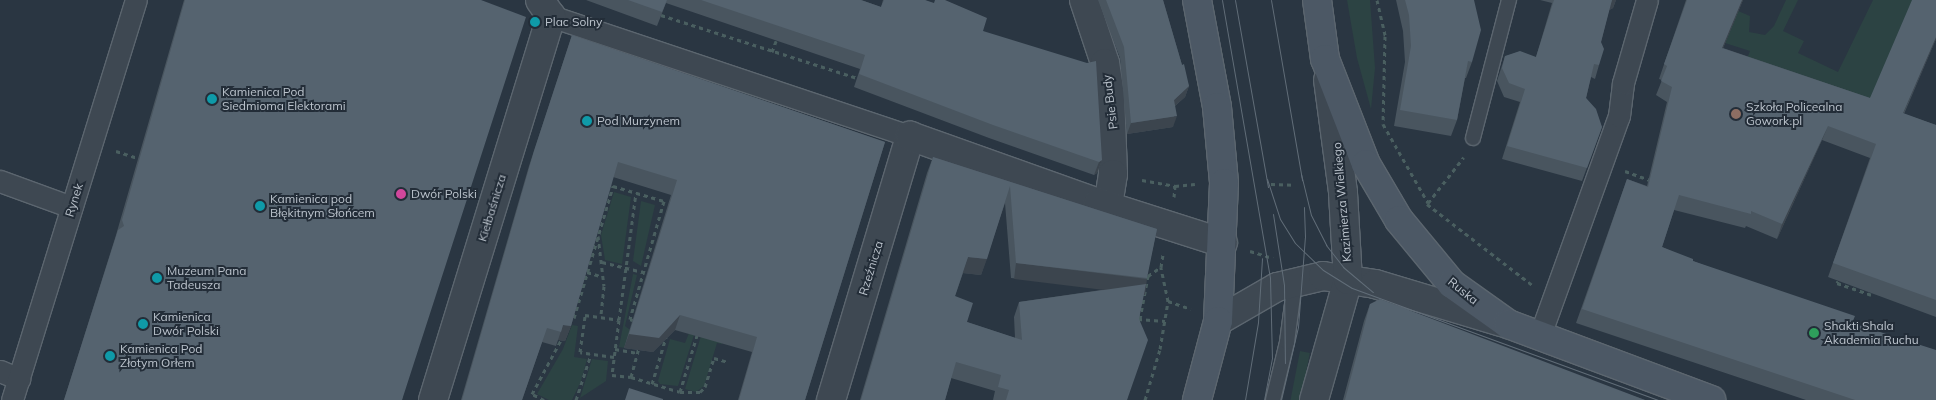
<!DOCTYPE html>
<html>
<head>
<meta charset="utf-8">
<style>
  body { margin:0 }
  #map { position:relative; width:1936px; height:400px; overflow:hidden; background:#2a3642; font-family:Mulish,sans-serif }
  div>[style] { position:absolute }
  .green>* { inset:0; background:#2c4343; transform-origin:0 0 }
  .path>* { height:3px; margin-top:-1.5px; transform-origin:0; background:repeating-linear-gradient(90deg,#4a5f60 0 4px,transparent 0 8px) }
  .roads { filter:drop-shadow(1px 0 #5c666f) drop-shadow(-1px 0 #5c666f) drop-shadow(0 1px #5c666f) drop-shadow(0 -1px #5c666f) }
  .service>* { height:14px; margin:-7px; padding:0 7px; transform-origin:7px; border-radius:7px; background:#3e4852 }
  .pedestrian>* { height:21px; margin:-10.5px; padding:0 10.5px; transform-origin:10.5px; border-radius:10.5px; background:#3e4852 }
  .minor>* { height:28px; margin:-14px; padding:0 14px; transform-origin:14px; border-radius:14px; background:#3e4852 }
  .tertiary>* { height:28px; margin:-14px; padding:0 14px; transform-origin:14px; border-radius:14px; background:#3e4852 }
  .secondary>* { height:28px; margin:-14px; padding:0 14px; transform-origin:14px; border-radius:14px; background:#4c5865 }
  .tram>* { height:1px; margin:-0.5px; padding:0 0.5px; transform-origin:0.5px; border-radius:0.5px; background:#616d78 }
  .wall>* { inset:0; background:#49555f }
  .shaded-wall>* { inset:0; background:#3c454e; transform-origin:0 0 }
  .building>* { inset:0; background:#55636f }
  .dots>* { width:14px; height:14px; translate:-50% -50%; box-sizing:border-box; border:2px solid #232d38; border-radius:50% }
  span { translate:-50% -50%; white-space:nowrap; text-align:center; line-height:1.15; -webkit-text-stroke:4px #232d38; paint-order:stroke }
  .poi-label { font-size:12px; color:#bbc3cc }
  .left { translate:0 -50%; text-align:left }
  .street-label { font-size:12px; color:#bbc3cc }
</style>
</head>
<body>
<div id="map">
  <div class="green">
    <div style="clip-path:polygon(1347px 0,1370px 0,1375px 68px,1371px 109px,1357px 58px)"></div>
    <div style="clip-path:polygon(1786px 0,1798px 0,1783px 31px,1804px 41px,1798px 53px,1838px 72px,1873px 0,1913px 0,1865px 113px,1742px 71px,1750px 51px,1725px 43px,1738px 11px,1750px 16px,1749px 32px,1765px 35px,1774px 26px)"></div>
    <div style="clip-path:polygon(614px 192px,631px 197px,622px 264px,605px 260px,601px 235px)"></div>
    <div style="clip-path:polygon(641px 201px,655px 205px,641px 266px,633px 261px)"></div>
    <div style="clip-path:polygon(737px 216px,756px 222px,722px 344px,717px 343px,704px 386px,696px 392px,685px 389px)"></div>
    <div style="clip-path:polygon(633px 274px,637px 275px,625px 326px,639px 337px,632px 349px,619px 347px)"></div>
    <div style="clip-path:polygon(572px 325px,578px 326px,574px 357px,587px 359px,581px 381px,572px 400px,549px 400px,537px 394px,563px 349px)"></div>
    <div style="clip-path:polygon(689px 333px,694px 335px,678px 386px,660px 384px,658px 381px,670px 339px,685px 343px)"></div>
    <div style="left:1300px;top:351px;width:10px;height:51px;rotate:11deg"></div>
    <div style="clip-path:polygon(592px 359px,608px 361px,606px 381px,580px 398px)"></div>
  </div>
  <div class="path">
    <div style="left:1377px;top:0;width:37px;rotate:77deg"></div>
    <div style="left:1385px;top:36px;width:88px;rotate:91.3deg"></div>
    <div style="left:1383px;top:124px;width:91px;rotate:60.3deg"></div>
    <div style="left:1428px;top:203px;width:58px;rotate:-52deg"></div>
    <div style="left:661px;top:15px;width:206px;rotate:17.8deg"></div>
    <div style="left:772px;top:52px;width:12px;rotate:-70deg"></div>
    <div style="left:116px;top:151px;width:26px;rotate:18deg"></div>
    <div style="left:1625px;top:171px;width:27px;rotate:20deg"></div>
    <div style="left:1142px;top:180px;width:34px;rotate:10deg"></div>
    <div style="left:1175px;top:186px;width:20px;rotate:-6deg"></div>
    <div style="left:1271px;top:184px;width:23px;rotate:2deg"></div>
    <div style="left:1174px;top:197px;width:11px;rotate:-85deg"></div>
    <div style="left:1427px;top:204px;width:133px;rotate:37.6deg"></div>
    <div style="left:598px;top:236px;width:50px;rotate:83.2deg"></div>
    <div style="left:604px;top:286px;width:31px;rotate:96deg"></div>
    <div style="left:1250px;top:251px;width:24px;rotate:17deg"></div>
    <div style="left:602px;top:262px;width:42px;rotate:13.7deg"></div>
    <div style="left:587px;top:272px;width:17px;rotate:17deg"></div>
    <div style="left:1838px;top:281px;width:2px;rotate:117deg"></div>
    <div style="left:1837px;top:283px;width:36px;rotate:19deg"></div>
    <div style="left:1168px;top:301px;width:24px;rotate:19deg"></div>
    <div style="left:574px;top:318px;width:138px;rotate:-73.5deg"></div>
    <div style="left:613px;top:186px;width:53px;rotate:16.4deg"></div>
    <div style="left:664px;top:201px;width:123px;rotate:106.1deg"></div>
    <div style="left:630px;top:319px;width:5px;rotate:22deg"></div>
    <div style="left:1138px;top:319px;width:27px;rotate:4deg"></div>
    <div style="left:1140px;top:319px;width:44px;rotate:-79.5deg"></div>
    <div style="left:1148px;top:276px;width:16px;rotate:-35deg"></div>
    <div style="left:619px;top:320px;width:128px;rotate:-82.4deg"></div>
    <div style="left:615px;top:349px;width:23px;rotate:10deg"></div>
    <div style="left:614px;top:357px;width:34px;rotate:-172deg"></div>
    <div style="left:580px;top:352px;width:37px;rotate:-82deg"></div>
    <div style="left:585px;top:315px;width:34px;rotate:8deg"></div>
    <div style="left:619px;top:320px;width:55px;rotate:97.3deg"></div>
    <div style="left:612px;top:375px;width:19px;rotate:6deg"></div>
    <div style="left:631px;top:377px;width:51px;rotate:17deg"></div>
    <div style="left:680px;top:392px;width:63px;rotate:-73.3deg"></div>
    <div style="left:631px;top:377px;width:30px;rotate:-75deg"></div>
    <div style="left:652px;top:384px;width:49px;rotate:-73.4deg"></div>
    <div style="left:680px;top:392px;width:20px"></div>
    <div style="left:700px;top:392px;width:7px;rotate:-45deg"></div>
    <div style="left:705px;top:387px;width:30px;rotate:-73deg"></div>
    <div style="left:714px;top:358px;width:15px;rotate:16deg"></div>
    <div style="left:544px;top:400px;width:13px;rotate:-153deg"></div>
    <div style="left:532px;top:394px;width:64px;rotate:-61.8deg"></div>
    <div style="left:576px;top:400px;width:48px;rotate:-71.9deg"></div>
    <div style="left:1145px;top:400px;width:53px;rotate:-73.6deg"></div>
    <div style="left:1160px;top:349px;width:49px;rotate:-80.5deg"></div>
    <div style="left:1168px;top:301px;width:35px;rotate:-102deg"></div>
    <div style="left:1161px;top:267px;width:13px;rotate:-81deg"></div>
  </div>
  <div class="roads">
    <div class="service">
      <div style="left:1473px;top:138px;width:143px;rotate:-75.4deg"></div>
      <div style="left:1273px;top:400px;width:60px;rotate:-76.4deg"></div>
      <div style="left:1287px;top:342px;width:62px;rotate:-82.5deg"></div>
    </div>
    <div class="pedestrian">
      <div style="left:551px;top:16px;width:379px;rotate:18.5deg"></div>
      <div style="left:0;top:181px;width:76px;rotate:20.1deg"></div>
      <div style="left:1540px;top:335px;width:233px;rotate:-70.2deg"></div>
      <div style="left:1619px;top:116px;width:33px;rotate:-83deg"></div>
      <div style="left:1623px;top:83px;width:86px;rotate:-73.9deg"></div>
      <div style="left:0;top:371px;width:21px;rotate:23deg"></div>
      <div style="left:12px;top:400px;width:419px;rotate:-72.8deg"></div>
    </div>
    <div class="minor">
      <div style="left:1084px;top:0;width:66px;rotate:71.6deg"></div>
      <div style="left:1105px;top:63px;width:32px;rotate:81deg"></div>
      <div style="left:1110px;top:95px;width:79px;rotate:87.8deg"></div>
      <div style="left:1113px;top:174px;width:32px;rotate:99deg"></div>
      <div style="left:433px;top:400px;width:402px;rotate:-72.9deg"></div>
      <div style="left:551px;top:16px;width:19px;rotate:-125deg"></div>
      <div style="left:831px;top:400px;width:276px;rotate:-73.3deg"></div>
      <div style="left:910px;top:136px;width:200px;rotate:19.6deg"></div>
      <div style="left:1098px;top:203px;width:131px;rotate:17.7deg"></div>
    </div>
    <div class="tertiary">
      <div style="left:1218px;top:321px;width:68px;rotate:-30deg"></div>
      <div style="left:1277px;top:287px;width:47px;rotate:-13.4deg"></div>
      <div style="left:1323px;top:276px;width:53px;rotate:8.7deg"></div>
      <div style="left:1375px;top:284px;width:133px;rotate:16.7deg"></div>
      <div style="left:1314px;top:400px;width:125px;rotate:-74.2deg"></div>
      <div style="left:1348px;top:280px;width:88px;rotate:-93.3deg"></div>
      <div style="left:1343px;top:192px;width:113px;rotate:-97.6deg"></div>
    </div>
    <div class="secondary">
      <div style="left:1197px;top:0;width:109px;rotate:79.4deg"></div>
      <div style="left:1217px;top:107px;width:76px;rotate:84.7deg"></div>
      <div style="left:1224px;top:183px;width:138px;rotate:92.5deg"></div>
      <div style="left:1218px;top:321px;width:82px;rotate:104.9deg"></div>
      <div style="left:1317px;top:0;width:60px;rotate:82.3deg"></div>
      <div style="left:1325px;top:59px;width:113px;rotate:68.7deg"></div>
      <div style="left:1366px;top:164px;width:65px;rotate:59.5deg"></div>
      <div style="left:1399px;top:220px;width:83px;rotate:50.4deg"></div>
      <div style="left:1452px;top:284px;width:69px;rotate:35.5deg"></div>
      <div style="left:1508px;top:324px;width:217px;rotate:20.5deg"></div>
    </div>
  </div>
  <div class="tram">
    <div style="left:1222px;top:0;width:282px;rotate:80.2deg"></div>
    <div style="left:1270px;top:278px;width:80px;rotate:88.6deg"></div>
    <div style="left:1272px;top:358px;width:43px;rotate:100.8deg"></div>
    <div style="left:1235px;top:0;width:190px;rotate:80deg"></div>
    <div style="left:1271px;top:0;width:183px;rotate:80.2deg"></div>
    <div style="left:1301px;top:174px;width:42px;rotate:76.3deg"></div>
    <div style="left:1311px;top:215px;width:34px;rotate:63deg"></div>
    <div style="left:1326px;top:245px;width:28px;rotate:52deg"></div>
    <div style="left:1343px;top:267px;width:39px;rotate:40deg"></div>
    <div style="left:1267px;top:179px;width:42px;rotate:72deg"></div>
    <div style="left:1280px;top:219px;width:28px;rotate:58deg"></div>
    <div style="left:1295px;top:243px;width:39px;rotate:44deg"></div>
    <div style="left:1323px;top:270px;width:34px;rotate:32deg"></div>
    <div style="left:1352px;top:288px;width:326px;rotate:20.1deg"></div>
    <div style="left:1273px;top:214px;width:72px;rotate:81.2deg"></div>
    <div style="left:1284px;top:285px;width:78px;rotate:89.3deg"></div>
    <div style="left:1245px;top:400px;width:79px;rotate:-80.5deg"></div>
    <div style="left:1258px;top:322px;width:64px;rotate:-86.4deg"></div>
    <div style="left:1281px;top:400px;width:75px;rotate:-76.9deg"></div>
    <div style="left:1298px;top:327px;width:90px;rotate:-85.6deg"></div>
    <div style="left:1305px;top:237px;width:30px;rotate:-92deg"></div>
  </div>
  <div class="wall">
    <div style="clip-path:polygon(184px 0,481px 0,402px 400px,64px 400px,116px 235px)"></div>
    <div style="clip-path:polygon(586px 0,861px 0,881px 7px,883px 0,925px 0,983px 31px,1102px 160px,1097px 173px,1094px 175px,989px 138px,854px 87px,860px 69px,666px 3px,657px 26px)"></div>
    <div style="clip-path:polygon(1098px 0,1163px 0,1182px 65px,1189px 86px,1185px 97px,1175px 106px,1173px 127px,1127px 134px,1120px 58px)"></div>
    <div style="clip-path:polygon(1396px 0,1474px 0,1472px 62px,1466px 78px,1465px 78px,1457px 120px,1451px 136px,1394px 126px,1405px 62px,1403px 31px)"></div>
    <div style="clip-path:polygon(1540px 0,1616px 0,1613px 8px,1609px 10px,1601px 42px,1599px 65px,1595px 79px,1591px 77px,1586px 98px,1602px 127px,1582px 181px,1502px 159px,1520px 102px,1504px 97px,1497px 81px,1505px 56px,1536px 57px,1552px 3px)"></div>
    <div style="clip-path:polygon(1686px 0,1743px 0,1723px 48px,1870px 98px,1936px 0,1936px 39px,1904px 114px,1936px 125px,1936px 317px,1828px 277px,1870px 158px,1822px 140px,1777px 239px,1746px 226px,1745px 228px,1674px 210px,1662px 247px,1693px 261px,1852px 323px,1936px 400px,1806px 400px,1576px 323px,1627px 179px,1647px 186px,1667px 102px,1656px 95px,1662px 80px,1659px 79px)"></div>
    <div style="clip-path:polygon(572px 35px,885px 142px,805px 400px,738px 400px,752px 352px,675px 330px,653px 352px,624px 348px,671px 195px,613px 177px,571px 326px,565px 341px,558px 340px,556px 346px,542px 342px,522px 400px,523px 400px,461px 400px,529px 166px)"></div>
    <div style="clip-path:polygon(evenodd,933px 157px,1157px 229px,1145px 284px,1139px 319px,1127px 400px,993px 400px,995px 391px,951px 378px,945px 400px,860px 400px,927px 173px,933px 157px,1005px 203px,1011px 278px,1108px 289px,1019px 302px,1014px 317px,1015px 338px,967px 322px,955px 296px,963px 273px,981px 275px,1005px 203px)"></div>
    <div style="clip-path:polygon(1370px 304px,1645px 400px,1343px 400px,1364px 321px)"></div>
  </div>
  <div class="shaded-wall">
    <div style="clip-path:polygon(1612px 0,1616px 0,1613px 8px,1608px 11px)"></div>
    <div style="clip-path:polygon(1742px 0,1743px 0,1717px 63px,1722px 48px)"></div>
    <div style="clip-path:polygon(1936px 37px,1936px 39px,1897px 128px,1903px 113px)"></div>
    <div style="clip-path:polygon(1189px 86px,1185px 97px,1170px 110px,1174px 100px)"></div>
    <div style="clip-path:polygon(1177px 116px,1173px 127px,1127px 134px,1131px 123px)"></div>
    <div style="clip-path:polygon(1828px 126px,1822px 140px,1777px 239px,1782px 224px)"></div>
    <div style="clip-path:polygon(1102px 160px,1097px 173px,1094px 175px,1099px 162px)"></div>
    <div style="clip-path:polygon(968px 257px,987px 259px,981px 275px,962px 273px)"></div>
    <div style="left:1016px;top:263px;width:132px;height:16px;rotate:7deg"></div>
    <div style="clip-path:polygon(680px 315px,675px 330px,653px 352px,624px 348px,629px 334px)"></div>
    <div style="clip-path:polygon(563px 325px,571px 326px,565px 341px,558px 340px)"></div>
  </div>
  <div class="building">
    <div style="clip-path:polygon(185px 0,481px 0,526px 17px,402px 400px,64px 400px,118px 230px,124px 226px,122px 220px)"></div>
    <div style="clip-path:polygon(628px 0,667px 0,662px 12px)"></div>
    <div style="clip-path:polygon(701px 0,861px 0,881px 7px,884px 0,925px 0,934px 3px,935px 0,945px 0,987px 18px,983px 31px,1087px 63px,1096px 61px,1102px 160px,1099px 162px,993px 125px,859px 74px,865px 55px)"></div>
    <div style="clip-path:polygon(1106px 0,1163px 0,1182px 65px,1184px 64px,1189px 86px,1174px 100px,1177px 116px,1131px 123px,1124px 47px)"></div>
    <div style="clip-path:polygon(1405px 0,1474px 0,1481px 30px,1472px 62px,1468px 61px,1457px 120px,1400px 110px,1411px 46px,1409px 15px)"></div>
    <div style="clip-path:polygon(1554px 0,1612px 0,1601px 42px,1604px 49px,1599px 65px,1594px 64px,1586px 98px,1596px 109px,1602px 127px,1587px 168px,1507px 146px,1525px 89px,1509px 83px,1502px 68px,1505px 56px,1520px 51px,1536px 57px)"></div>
    <div style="clip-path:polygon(1687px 0,1742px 0,1722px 48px,1870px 98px,1912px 0,1936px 0,1936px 37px,1903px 113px,1936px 125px,1936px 300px,1833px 263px,1876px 144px,1828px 126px,1782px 224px,1751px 211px,1751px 214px,1679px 195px,1662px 247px,1693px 259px,1693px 261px,1855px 316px,1852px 323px,1936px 350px,1936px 400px,1855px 400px,1582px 309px,1627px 179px,1648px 187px,1672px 87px,1661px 81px,1667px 66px,1664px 64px)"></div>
    <div style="clip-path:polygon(572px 35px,885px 142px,805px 400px,739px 400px,757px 337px,680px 315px,659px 338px,629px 334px,677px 180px,618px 162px,571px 326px,563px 325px,561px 332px,547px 328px,522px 400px,523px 400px,462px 400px,534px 151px)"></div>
    <div style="clip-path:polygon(933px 157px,1157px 229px,1147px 278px,1016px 263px,1010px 186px,987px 259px,968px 257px,955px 296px,973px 303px,967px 322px,1022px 340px,1019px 302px,1146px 284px,1139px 319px,1148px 340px,1127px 400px,1006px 400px,1009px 390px,998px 387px,1001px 375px,956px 362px,945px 400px,861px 400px)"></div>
    <div style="clip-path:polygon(1380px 299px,1645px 400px,1345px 400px,1370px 304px)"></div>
    <div style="clip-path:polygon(629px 388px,663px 399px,663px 400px,625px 400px)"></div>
  </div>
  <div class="dots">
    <div style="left:535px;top:22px;background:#0f9aa8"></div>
    <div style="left:212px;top:99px;background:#0f9aa8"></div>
    <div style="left:1736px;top:114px;background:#8d6e63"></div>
    <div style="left:587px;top:121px;background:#0f9aa8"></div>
    <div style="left:401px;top:194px;background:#d1479c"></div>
    <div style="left:260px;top:206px;background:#0f9aa8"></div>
    <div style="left:157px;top:278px;background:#0f9aa8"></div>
    <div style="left:143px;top:324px;background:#0f9aa8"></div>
    <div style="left:1814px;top:333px;background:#2e9e5b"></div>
    <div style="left:110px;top:356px;background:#0f9aa8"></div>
  </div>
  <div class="poi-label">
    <span class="left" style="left:545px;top:22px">Plac Solny</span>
    <span class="left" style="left:222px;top:99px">Kamienica Pod<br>Siedmioma Elektorami</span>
    <span class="left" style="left:1746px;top:114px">Szkoła Policealna<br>Gowork.pl</span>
    <span class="left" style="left:597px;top:121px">Pod Murzynem</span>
    <span class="left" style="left:411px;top:194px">Dwór Polski</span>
    <span class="left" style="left:270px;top:206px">Kamienica pod<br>Błękitnym Słońcem</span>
    <span class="left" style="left:167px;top:278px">Muzeum Pana<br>Tadeusza</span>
    <span class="left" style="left:153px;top:324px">Kamienica<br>Dwór Polski</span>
    <span class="left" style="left:1824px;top:333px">Shakti Shala<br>Akademia Ruchu</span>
    <span class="left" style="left:120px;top:356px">Kamienica Pod<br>Złotym Orłem</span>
  </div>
  <div class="street-label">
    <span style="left:1110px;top:102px;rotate:-97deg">Psie Budy</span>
    <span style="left:74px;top:200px;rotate:-73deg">Rynek</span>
    <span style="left:1342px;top:202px;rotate:-95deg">Kazimierza Wielkiego</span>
    <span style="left:492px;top:208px;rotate:-73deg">Kiełbaśnicza</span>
    <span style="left:871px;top:268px;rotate:-73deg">Rzeźnicza</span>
    <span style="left:1463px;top:291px;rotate:39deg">Ruska</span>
  </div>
</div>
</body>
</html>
